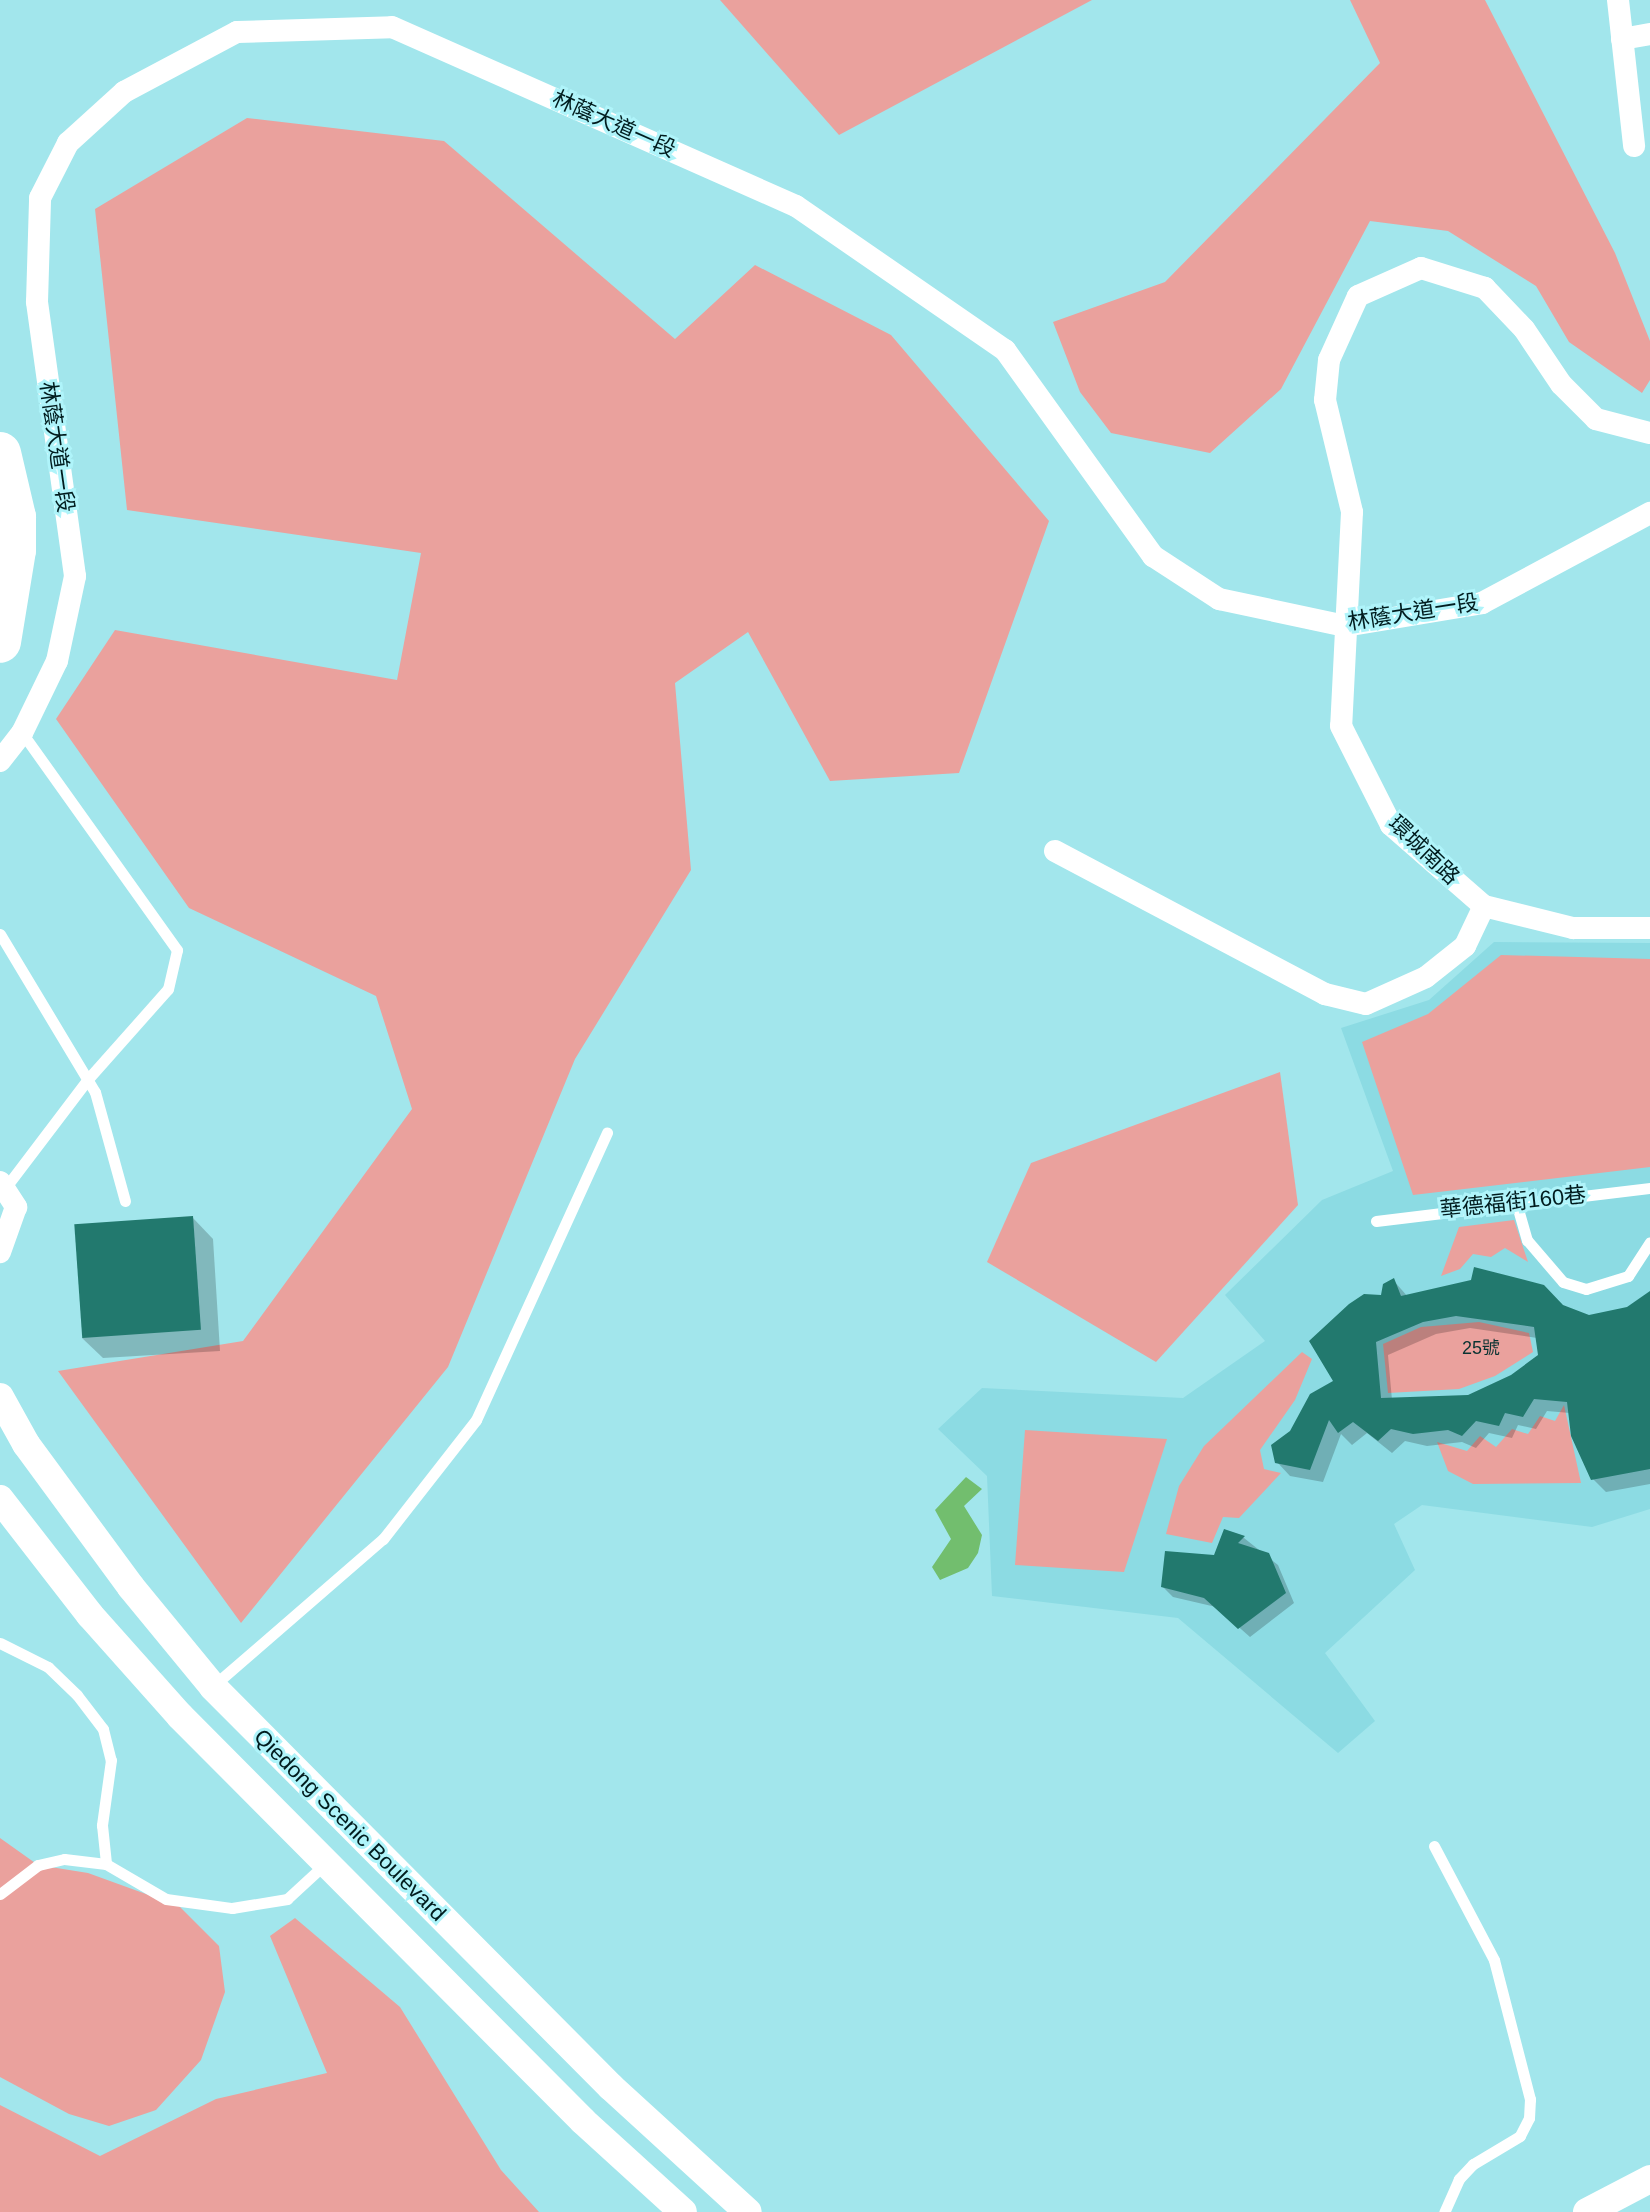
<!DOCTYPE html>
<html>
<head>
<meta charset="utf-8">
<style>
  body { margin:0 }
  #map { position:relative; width:1650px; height:2212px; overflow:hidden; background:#a2e6ec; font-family:Arial,"Noto Sans TC",sans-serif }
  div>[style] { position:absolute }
  .built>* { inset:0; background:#8cdbe3 }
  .green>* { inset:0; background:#eaa19d }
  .water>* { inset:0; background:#72be6e }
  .shadow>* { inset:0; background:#0003 }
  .building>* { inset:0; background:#22796e; transform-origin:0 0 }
  .service>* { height:11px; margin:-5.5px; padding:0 5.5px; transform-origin:5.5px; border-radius:5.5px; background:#fff }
  .minor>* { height:22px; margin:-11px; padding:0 11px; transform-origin:11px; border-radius:11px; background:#fff }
  .tertiary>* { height:28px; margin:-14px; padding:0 14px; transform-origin:14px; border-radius:14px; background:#fff }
  .motorway>* { height:42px; margin:-21px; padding:0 21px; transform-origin:21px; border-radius:21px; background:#fff }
  span { translate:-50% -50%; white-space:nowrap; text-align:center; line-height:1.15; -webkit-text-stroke:6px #aff4fa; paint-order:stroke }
  .number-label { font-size:18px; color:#093332 }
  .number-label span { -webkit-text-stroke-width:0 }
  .street-label { font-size:22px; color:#011c1e }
</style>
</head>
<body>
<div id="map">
  <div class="built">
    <div style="clip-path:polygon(1494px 942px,1650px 943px,1650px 1509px,1592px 1527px,1422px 1505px,1394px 1524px,1415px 1570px,1325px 1653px,1375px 1721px,1338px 1753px,1178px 1618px,992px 1596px,987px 1476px,938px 1429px,982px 1388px,1183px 1398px,1265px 1341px,1225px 1295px,1322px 1200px,1393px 1171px,1341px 1028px,1429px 1000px)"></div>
  </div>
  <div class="green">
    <div style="clip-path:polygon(720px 0,1092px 0,839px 135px)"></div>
    <div style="clip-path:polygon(1350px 0,1485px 0,1615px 253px,1650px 341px,1650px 380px,1642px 393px,1569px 342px,1536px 286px,1448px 231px,1370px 221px,1281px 389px,1210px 453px,1111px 433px,1080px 392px,1053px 322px,1165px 282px,1380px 63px)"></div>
    <div style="clip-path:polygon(247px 118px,444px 141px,675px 339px,755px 265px,891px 335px,1049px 521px,959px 773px,830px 781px,748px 632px,675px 683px,691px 870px,575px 1059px,448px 1367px,241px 1623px,58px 1371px,243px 1341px,412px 1109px,376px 996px,189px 908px,56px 719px,115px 630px,397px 680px,421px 553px,127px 510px,95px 209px)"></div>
    <div style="clip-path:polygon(1501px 955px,1650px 959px,1650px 1167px,1413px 1195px,1362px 1042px,1428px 1014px)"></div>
    <div style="clip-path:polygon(1280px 1072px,1298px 1205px,1156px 1362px,987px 1262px,1031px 1163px)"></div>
    <div style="clip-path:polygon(1514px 1220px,1528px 1262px,1505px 1248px,1491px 1257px,1473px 1254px,1460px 1269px,1441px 1276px,1459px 1227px)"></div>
    <div style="clip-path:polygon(1479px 1322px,1529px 1333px,1533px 1352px,1495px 1376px,1459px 1389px,1388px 1393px,1383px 1344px,1421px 1327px)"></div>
    <div style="clip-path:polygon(1302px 1352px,1312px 1359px,1295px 1400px,1260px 1450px,1264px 1469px,1281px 1473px,1239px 1518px,1223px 1517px,1212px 1543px,1166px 1534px,1179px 1486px,1204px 1446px)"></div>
    <div style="clip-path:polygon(1564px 1405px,1581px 1483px,1473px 1484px,1448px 1471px,1437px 1442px,1467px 1451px,1480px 1436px,1496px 1447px,1512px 1429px,1528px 1434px,1540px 1416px,1555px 1421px)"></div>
    <div style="clip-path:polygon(1025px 1430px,1167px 1439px,1124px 1572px,1015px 1565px)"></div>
    <div style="clip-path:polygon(0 1838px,38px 1865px,88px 1873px,179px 1906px,219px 1946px,225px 1992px,201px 2060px,156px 2110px,109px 2126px,69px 2114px,0 2077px)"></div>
    <div style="clip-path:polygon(295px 1918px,400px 2007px,501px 2170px,539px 2212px,0 2212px,0 2105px,100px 2156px,216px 2099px,327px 2073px,270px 1936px)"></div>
  </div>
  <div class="water">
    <div style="clip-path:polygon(966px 1477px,982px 1489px,964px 1506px,982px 1535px,978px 1553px,968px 1568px,940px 1580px,932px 1567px,951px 1539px,935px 1510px)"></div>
  </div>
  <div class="shadow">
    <div style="clip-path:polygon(193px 1218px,213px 1239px,220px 1351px,103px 1358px,82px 1338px)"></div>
    <div style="clip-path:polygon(evenodd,1394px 1281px,1408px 1297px,1563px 1307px,1589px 1317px,1628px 1309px,1650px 1293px,1650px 1484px,1606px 1492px,1593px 1479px,1570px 1413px,1547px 1411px,1536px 1429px,1518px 1425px,1512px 1438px,1489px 1433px,1476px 1448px,1462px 1442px,1427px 1446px,1405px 1441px,1392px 1453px,1367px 1433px,1352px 1445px,1341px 1434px,1323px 1482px,1290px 1476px,1277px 1462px,1292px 1433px,1336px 1381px,1394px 1281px,1470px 1328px,1537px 1338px,1540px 1356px,1512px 1377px,1468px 1396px,1392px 1400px,1388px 1355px,1436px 1334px,1470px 1328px)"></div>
    <div style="clip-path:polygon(1225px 1531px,1244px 1538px,1278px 1565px,1294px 1603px,1250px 1637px,1216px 1607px,1173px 1597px,1163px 1587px,1215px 1557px)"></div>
  </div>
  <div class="building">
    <div style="left:193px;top:1216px;width:114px;height:119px;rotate:86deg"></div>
    <div style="clip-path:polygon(evenodd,1474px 1267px,1544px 1285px,1563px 1305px,1589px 1315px,1627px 1307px,1650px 1291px,1650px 1469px,1591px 1480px,1571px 1436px,1567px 1402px,1534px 1399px,1523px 1417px,1505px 1413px,1499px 1426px,1476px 1421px,1462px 1436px,1448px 1430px,1413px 1434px,1391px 1429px,1378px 1441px,1353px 1422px,1338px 1433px,1329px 1420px,1310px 1470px,1275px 1463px,1271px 1445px,1290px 1431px,1310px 1394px,1333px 1381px,1309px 1341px,1349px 1304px,1364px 1294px,1381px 1295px,1383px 1284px,1394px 1278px,1401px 1296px,1471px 1280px,1474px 1267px,1456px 1316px,1534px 1327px,1538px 1355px,1511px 1375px,1468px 1395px,1381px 1398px,1376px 1342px,1423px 1322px,1456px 1316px)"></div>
    <div style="clip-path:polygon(1224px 1529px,1245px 1536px,1238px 1543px,1269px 1553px,1286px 1593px,1238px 1629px,1204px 1598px,1161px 1587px,1165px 1551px,1214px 1555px)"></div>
  </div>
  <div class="service">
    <div style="left:0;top:934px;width:184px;rotate:59deg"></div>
    <div style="left:95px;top:1092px;width:113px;rotate:74.6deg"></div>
    <div style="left:6px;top:1187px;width:136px;rotate:-52.8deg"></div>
    <div style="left:88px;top:1079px;width:120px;rotate:-48.4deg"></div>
    <div style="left:168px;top:989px;width:40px;rotate:-77deg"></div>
    <div style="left:177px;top:950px;width:267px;rotate:-125.5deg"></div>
    <div style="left:1516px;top:1202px;width:40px;rotate:74deg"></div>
    <div style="left:1527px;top:1240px;width:55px;rotate:49.4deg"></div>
    <div style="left:1563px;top:1282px;width:24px;rotate:17deg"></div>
    <div style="left:1586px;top:1289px;width:44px;rotate:-17.2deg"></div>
    <div style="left:1628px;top:1276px;width:40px;rotate:-57.1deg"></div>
    <div style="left:1376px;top:1221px;width:276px;rotate:-6.9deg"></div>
    <div style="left:0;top:1643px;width:54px;rotate:26.6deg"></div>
    <div style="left:48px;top:1667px;width:40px;rotate:44deg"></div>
    <div style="left:77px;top:1695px;width:43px;rotate:52.6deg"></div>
    <div style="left:103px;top:1729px;width:32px;rotate:76deg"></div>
    <div style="left:111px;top:1760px;width:66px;rotate:97.9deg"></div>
    <div style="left:102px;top:1825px;width:39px;rotate:84deg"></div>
    <div style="left:106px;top:1864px;width:42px;rotate:-173.2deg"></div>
    <div style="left:64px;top:1859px;width:27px;rotate:167deg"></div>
    <div style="left:38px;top:1865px;width:48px;rotate:142.7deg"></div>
    <div style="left:213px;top:1686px;width:225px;rotate:-40.9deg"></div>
    <div style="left:383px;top:1539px;width:151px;rotate:-52deg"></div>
    <div style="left:476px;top:1420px;width:316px;rotate:-65.5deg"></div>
    <div style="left:1434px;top:1846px;width:129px;rotate:62.2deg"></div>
    <div style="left:1494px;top:1960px;width:144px;rotate:75.5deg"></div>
    <div style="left:1530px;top:2099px;width:19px;rotate:93deg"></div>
    <div style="left:1529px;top:2118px;width:20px;rotate:117deg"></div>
    <div style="left:1520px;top:2136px;width:55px;rotate:149.2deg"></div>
    <div style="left:1473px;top:2164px;width:21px;rotate:133deg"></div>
    <div style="left:1459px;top:2179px;width:36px;rotate:114deg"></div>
    <div style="left:106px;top:1864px;width:69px;rotate:30.3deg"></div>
    <div style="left:166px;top:1899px;width:67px;rotate:7.8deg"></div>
    <div style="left:232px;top:1908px;width:56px;rotate:-9.3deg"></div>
    <div style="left:287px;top:1899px;width:52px;rotate:-42.6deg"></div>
  </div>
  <div class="minor">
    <div style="left:1618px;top:0;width:147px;rotate:83.7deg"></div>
    <div style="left:1622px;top:39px;width:28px;rotate:-10deg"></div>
    <div style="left:1650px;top:433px;width:56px;rotate:-165.5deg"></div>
    <div style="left:1596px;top:419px;width:49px;rotate:-135deg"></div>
    <div style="left:1561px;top:384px;width:66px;rotate:-123.9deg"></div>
    <div style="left:1524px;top:329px;width:57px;rotate:-133.6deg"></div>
    <div style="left:1485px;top:288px;width:67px;rotate:-162.6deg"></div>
    <div style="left:1421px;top:268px;width:69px;rotate:156deg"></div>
    <div style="left:1358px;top:296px;width:70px;rotate:114.4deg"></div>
    <div style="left:1329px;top:360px;width:40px;rotate:95.7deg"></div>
    <div style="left:1325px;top:400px;width:115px;rotate:76.4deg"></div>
    <div style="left:1352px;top:512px;width:214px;rotate:92.9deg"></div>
    <div style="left:1341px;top:726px;width:111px;rotate:63.2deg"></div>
    <div style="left:1391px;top:825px;width:123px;rotate:41.1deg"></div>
    <div style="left:1484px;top:906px;width:92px;rotate:13.9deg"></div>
    <div style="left:1573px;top:928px;width:77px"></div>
    <div style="left:0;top:761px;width:36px;rotate:-52deg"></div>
    <div style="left:22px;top:733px;width:80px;rotate:-64.1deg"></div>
    <div style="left:57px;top:661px;width:87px;rotate:-78deg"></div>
    <div style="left:75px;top:576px;width:277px;rotate:-97.9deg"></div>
    <div style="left:37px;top:302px;width:104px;rotate:-88.3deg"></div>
    <div style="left:40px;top:198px;width:62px;rotate:-63deg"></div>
    <div style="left:68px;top:143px;width:76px;rotate:-42.3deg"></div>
    <div style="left:124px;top:92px;width:128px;rotate:-28deg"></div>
    <div style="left:237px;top:32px;width:155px;rotate:-1.8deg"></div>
    <div style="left:392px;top:27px;width:442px;rotate:23.9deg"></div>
    <div style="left:796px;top:206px;width:254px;rotate:34.6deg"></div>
    <div style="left:1005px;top:350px;width:254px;rotate:54.3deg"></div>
    <div style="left:1153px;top:556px;width:79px;rotate:33.1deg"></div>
    <div style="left:1219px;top:599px;width:129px;rotate:12.1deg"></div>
    <div style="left:1345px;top:626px;width:139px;rotate:-9.5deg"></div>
    <div style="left:1482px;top:603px;width:191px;rotate:-28.2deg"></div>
    <div style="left:1055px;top:851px;width:306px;rotate:27.9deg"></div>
    <div style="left:1325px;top:994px;width:42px;rotate:13.7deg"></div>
    <div style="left:1366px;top:1004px;width:66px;rotate:-24.2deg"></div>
    <div style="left:1426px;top:977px;width:50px;rotate:-38.5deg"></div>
    <div style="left:1465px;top:946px;width:44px;rotate:-64.6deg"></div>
    <div style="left:0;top:1182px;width:30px;rotate:57deg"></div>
    <div style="left:16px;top:1207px;width:48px;rotate:109.6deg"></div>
  </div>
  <div class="tertiary">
    <div style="left:0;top:1397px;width:54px;rotate:61deg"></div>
    <div style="left:26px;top:1444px;width:177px;rotate:53.7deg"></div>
    <div style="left:131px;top:1587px;width:129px;rotate:50.6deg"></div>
    <div style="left:213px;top:1687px;width:564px;rotate:45.14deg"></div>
    <div style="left:611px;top:2087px;width:185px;rotate:42.4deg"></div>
    <div style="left:0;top:1499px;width:147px;rotate:52.2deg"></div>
    <div style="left:90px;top:1615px;width:135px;rotate:48.3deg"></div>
    <div style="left:180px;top:1716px;width:571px;rotate:45.14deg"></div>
    <div style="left:583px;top:2121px;width:135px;rotate:42.3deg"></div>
    <div style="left:1587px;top:2212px;width:71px;rotate:-27.6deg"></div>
  </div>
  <div class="motorway">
    <div style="left:0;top:453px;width:66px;rotate:76.8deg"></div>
    <div style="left:15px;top:517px;width:33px;rotate:90deg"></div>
    <div style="left:15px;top:550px;width:93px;rotate:99.3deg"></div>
  </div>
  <div class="number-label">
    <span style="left:1481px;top:1348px">25號</span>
  </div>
  <div class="street-label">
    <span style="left:614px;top:124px;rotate:24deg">林蔭大道一段</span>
    <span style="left:57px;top:447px;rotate:82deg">林蔭大道一段</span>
    <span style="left:1413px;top:612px;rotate:-9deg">林蔭大道一段</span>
    <span style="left:1424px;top:850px;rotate:44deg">環城南路</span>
    <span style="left:1513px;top:1202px;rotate:-6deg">華德福街160巷</span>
    <span style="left:350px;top:1825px;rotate:45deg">Qiedong Scenic Boulevard</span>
  </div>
</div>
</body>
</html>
